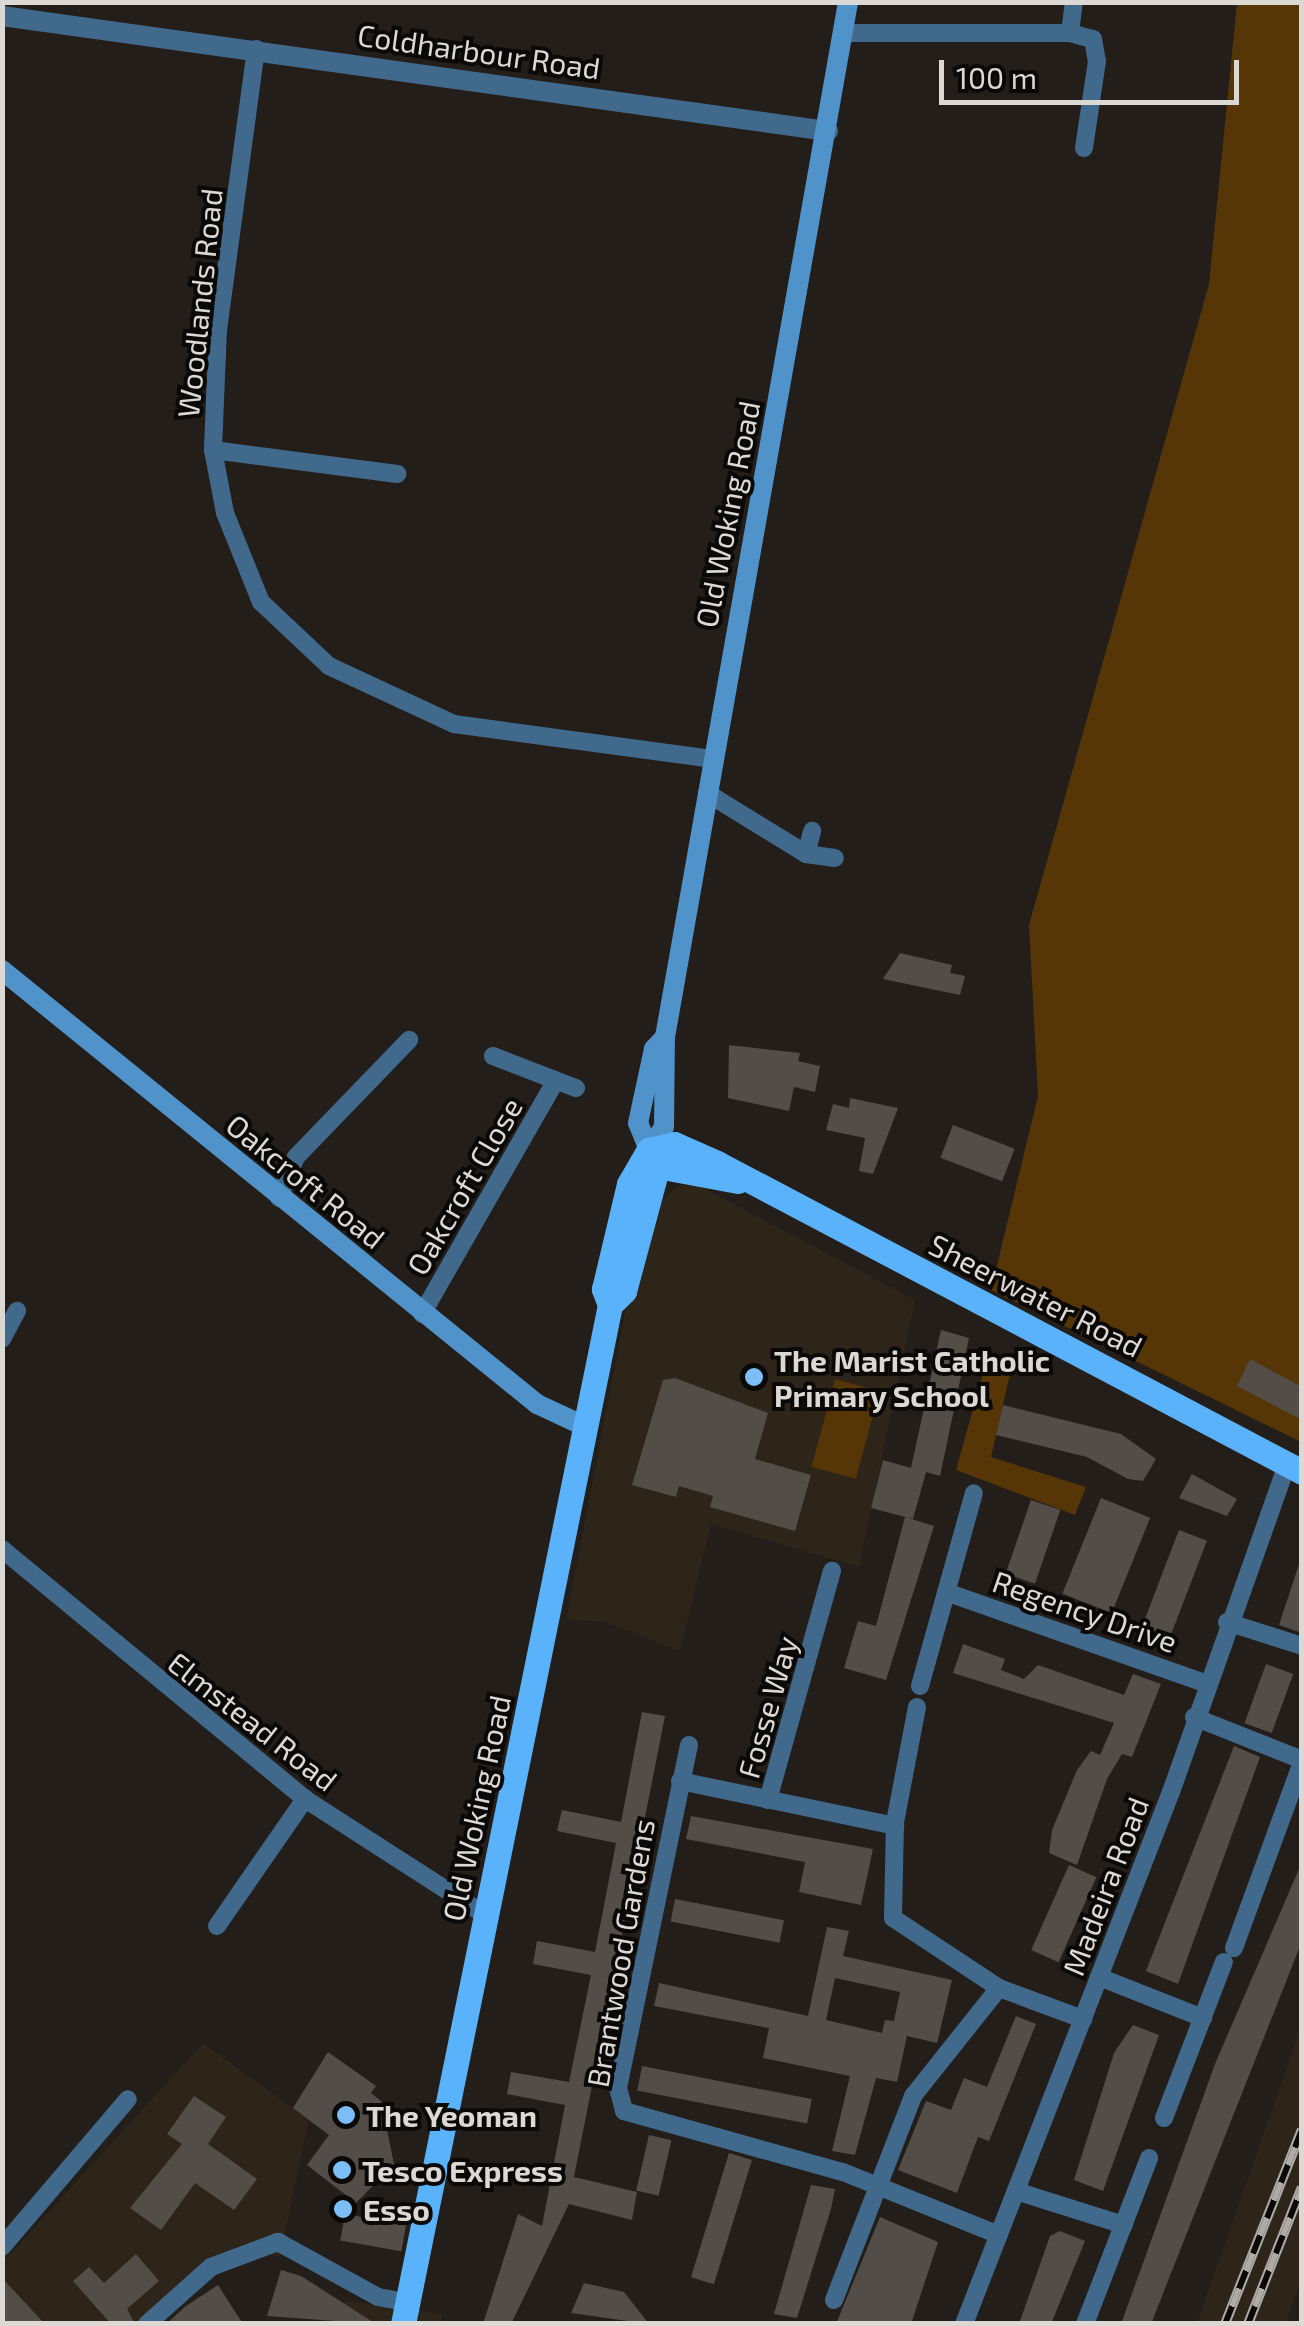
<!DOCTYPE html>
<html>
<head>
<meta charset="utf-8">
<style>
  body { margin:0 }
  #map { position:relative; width:1304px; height:2326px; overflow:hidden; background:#231e19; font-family:"Exo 2",sans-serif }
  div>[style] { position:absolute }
  .built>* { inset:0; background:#2d241a }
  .green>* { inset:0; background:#563507; transform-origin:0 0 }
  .building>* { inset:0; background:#534d48; transform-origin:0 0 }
  .minor>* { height:18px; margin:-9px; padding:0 9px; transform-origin:9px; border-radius:9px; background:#41698c }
  .tertiary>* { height:20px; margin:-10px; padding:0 10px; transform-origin:10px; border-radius:10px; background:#41698c }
  .secondary>* { height:20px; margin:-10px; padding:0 10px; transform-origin:10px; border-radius:10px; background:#5092ca }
  .primary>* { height:25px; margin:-12.5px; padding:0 12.5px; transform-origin:12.5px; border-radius:12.5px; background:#5ab2fb }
  .rail>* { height:10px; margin-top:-5px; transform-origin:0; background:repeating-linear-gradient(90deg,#0b0907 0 19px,#aeaaa6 0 38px); box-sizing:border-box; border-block:2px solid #aeaaa6 }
  .dots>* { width:28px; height:28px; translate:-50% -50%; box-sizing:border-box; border:5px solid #0b0907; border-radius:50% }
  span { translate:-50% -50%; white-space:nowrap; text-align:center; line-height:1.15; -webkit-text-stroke:8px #0b0907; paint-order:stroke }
  .street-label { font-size:30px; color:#dcd9d5 }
  .poi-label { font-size:30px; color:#dcd9d5; font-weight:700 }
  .left { translate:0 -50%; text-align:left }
  .frame { position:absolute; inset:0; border:5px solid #dcd9d5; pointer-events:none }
  .scale { position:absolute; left:939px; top:60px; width:300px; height:45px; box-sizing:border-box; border:5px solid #dcd9d5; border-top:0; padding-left:12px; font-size:30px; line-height:35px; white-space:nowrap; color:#dcd9d5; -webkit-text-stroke:8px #0b0907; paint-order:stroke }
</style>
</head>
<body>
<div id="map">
  <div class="built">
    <div style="clip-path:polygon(700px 1186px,915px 1300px,859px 1567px,711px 1524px,680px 1651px,606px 1622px,566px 1620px,625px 1313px,658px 1203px,680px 1185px)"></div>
    <div style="clip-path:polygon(1301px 2027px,1302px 2278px,1286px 2323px,1197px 2323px)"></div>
    <div style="clip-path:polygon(203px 2043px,309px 2120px,280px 2256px,246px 2254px,153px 2323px,3px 2323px,2px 2263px)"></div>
    <div style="clip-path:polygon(337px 2300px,442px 2314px,441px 2323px,332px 2324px)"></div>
  </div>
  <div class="green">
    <div style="clip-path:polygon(1237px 3px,1301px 3px,1301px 1442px,991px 1290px,1038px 1096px,1029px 925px,1209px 284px)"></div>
    <div style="clip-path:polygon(985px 1366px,1010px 1374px,991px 1457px,1086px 1487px,1075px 1515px,956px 1470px)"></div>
    <div style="left:835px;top:1379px;width:46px;height:91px;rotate:15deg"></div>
  </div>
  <div class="building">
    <div style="clip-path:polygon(900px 953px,952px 965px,950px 973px,965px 976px,960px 995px,883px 979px)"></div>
    <div style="clip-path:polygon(729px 1045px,800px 1053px,798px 1061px,820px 1066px,815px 1092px,794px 1087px,789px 1111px,728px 1098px)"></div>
    <div style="clip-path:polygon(850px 1098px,898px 1108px,873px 1174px,859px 1171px,865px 1138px,826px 1130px,833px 1104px,849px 1108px)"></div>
    <div style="left:953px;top:1125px;width:66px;height:35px;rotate:21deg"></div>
    <div style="clip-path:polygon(941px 1330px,969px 1338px,940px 1476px,926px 1472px,913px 1519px,871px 1508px,883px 1460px,911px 1468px)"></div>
    <div style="clip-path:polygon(1250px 1359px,1302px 1387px,1302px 1420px,1237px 1386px)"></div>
    <div style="clip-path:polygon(675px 1378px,768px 1413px,755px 1459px,811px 1475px,795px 1531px,710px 1507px,713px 1496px,679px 1486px,676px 1497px,632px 1485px,663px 1380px)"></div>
    <div style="clip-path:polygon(1003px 1405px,1121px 1434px,1156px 1459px,1143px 1481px,1128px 1479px,1087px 1457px,996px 1435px)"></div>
    <div style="clip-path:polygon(1192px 1474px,1237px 1499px,1227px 1516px,1179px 1498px)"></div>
    <div style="left:1101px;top:1498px;width:53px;height:103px;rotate:22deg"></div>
    <div style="left:1031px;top:1500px;width:31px;height:78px;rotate:19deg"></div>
    <div style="clip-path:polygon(905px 1517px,934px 1526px,886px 1680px,844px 1668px,858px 1621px,876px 1626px)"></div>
    <div style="left:1179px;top:1530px;width:30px;height:103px;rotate:21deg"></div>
    <div style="clip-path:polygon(1301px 1558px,1302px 1559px,1302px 1633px,1279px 1625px)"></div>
    <div style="clip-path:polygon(963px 1644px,1005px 1659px,1001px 1670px,1024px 1679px,1038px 1665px,1124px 1695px,1133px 1674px,1161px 1684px,1132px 1757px,1122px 1754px,1107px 1779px,1077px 1865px,1049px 1853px,1052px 1830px,1077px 1770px,1091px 1751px,1100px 1755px,1114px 1723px,953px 1673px)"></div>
    <div style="left:1266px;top:1664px;width:29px;height:63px;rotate:20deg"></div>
    <div style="clip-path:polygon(642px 1712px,665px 1716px,574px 2177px,637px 2192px,632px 2220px,569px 2204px,511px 2324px,483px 2324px,518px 2214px,542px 2226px,565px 2105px,507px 2094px,511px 2072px,569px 2082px,591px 1975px,533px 1964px,537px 1941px,595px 1952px,616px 1843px,557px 1831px,562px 1810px,621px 1822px)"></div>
    <div style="clip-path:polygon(1234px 1746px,1260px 1757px,1178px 1984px,1146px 1971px)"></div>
    <div style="clip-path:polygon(691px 1816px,873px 1849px,861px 1905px,799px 1892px,805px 1862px,686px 1839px)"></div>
    <div style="clip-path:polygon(1302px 1862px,1302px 1941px,1233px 2116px,1151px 2324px,1121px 2324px,1215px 2064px)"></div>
    <div style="left:1069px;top:1865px;width:30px;height:93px;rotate:24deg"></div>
    <div style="left:675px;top:1899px;width:111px;height:23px;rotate:11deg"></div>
    <div style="clip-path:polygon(evenodd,827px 1927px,849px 1931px,843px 1956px,952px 1980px,937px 2043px,907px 2036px,897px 2082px,876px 2078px,855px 2155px,832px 2151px,850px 2076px,763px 2058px,769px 2028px,654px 2006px,659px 1983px,808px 2016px,827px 1927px,835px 1978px,900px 1992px,894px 2021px,885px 2020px,882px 2033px,826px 2020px,835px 1978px)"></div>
    <div style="clip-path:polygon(1016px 2016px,1036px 2024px,989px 2141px,978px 2137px,957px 2193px,898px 2170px,926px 2101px,951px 2110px,964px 2078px,987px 2087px)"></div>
    <div style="clip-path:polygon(1133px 2025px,1159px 2035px,1103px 2191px,1074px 2180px,1114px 2053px)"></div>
    <div style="clip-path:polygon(328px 2052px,376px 2086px,371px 2093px,392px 2110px,385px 2120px,394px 2164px,356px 2203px,307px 2165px,329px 2135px,293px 2108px)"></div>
    <div style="left:642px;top:2066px;width:173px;height:25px;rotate:11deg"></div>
    <div style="clip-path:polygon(194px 2096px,226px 2117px,208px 2144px,257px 2179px,234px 2210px,195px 2183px,161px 2230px,130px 2208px,182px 2144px,167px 2134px)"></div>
    <div style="left:649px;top:2135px;width:23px;height:57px;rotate:13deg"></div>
    <div style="left:729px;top:2153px;width:24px;height:130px;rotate:17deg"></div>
    <div style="clip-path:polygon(811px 2185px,835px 2189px,831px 2209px,797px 2318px,774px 2314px)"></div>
    <div style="left:345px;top:2214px;width:62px;height:27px;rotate:10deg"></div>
    <div style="clip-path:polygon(880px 2217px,938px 2242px,911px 2324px,836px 2324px)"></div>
    <div style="clip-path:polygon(1060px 2231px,1085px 2241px,1051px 2324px,1019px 2324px,1050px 2236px)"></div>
    <div style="clip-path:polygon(136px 2254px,159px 2281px,127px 2309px,135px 2324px,111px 2324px,73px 2281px,89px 2267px,104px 2283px)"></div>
    <div style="clip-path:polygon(281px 2270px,301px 2276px,376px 2324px,267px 2316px)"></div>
    <div style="clip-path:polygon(2px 2278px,45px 2324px,2px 2324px)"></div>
    <div style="clip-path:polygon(584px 2283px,624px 2292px,649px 2324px,571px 2313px)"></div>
    <div style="clip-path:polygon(218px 2285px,243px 2324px,166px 2324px,186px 2306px)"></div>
  </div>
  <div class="minor">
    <div style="left:843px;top:33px;width:227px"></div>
    <div style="left:1070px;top:33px;width:31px;rotate:-83deg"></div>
    <div style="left:1070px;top:33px;width:24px;rotate:15deg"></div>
    <div style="left:1093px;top:39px;width:22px;rotate:80deg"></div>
    <div style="left:1097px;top:61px;width:88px;rotate:98.5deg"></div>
    <div style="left:256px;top:49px;width:283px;rotate:97.7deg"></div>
    <div style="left:218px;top:329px;width:121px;rotate:92.4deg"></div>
    <div style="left:213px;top:450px;width:64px;rotate:79.2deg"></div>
    <div style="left:225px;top:513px;width:96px;rotate:68deg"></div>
    <div style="left:261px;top:602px;width:93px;rotate:43.3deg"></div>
    <div style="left:329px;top:666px;width:138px;rotate:24.9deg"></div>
    <div style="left:454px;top:724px;width:262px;rotate:7.7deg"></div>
    <div style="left:213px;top:450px;width:186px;rotate:7.4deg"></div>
    <div style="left:707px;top:793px;width:116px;rotate:31.6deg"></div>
    <div style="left:806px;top:854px;width:29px;rotate:8deg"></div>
    <div style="left:806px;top:854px;width:24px;rotate:-75deg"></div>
    <div style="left:493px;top:1056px;width:89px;rotate:21.1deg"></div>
    <div style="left:279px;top:1198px;width:44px;rotate:-67.5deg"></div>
    <div style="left:296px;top:1157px;width:163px;rotate:-46deg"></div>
    <div style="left:422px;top:1314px;width:264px;rotate:-60.2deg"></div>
    <div style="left:2px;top:1339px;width:32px;rotate:-62deg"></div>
    <div style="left:2px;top:1549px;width:393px;rotate:39.5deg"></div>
    <div style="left:305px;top:1799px;width:214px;rotate:32.8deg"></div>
    <div style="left:946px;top:1592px;width:275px;rotate:19.4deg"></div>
    <div style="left:1227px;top:1622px;width:79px;rotate:17.7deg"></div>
    <div style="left:920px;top:1686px;width:200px;rotate:-74.4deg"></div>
    <div style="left:917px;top:1707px;width:117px;rotate:100.8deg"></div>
    <div style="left:895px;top:1822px;width:96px;rotate:91.2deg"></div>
    <div style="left:893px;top:1918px;width:127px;rotate:33.4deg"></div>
    <div style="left:999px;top:1988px;width:90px;rotate:20.3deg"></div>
    <div style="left:1194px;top:1717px;width:116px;rotate:21.7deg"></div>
    <div style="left:689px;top:1745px;width:350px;rotate:101.7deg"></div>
    <div style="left:618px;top:2088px;width:24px;rotate:75deg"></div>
    <div style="left:624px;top:2111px;width:227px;rotate:15.6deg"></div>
    <div style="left:843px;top:2172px;width:168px;rotate:22deg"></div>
    <div style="left:680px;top:1781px;width:220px;rotate:11.8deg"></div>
    <div style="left:768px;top:1800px;width:238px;rotate:-74.4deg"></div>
    <div style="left:217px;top:1926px;width:155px;rotate:-55.3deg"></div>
    <div style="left:1234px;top:1948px;width:198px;rotate:-69.9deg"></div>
    <div style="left:1099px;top:1977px;width:112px;rotate:21.5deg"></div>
    <div style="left:1164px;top:2118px;width:167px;rotate:-69deg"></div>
    <div style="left:1016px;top:2191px;width:113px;rotate:17.5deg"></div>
    <div style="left:2px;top:2247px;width:194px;rotate:-49.6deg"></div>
    <div style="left:834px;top:2300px;width:219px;rotate:-68.8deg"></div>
    <div style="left:913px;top:2096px;width:138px;rotate:-51.5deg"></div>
    <div style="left:147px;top:2324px;width:86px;rotate:-41.7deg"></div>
    <div style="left:211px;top:2267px;width:72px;rotate:-20.5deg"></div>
    <div style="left:278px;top:2242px;width:114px;rotate:28.8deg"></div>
    <div style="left:378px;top:2297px;width:29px;rotate:10deg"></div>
    <div style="left:964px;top:2324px;width:571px;rotate:-68.74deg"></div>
    <div style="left:1171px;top:1792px;width:347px;rotate:-70.5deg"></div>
    <div style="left:1085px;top:2324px;width:178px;rotate:-68.9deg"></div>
  </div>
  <div class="tertiary">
    <div style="left:2px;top:16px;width:834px;rotate:7.93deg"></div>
  </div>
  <div class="secondary">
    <div style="left:2px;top:970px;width:689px;rotate:39.05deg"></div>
    <div style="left:537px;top:1404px;width:50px;rotate:25deg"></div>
    <div style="left:649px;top:1150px;width:27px;rotate:-57deg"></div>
    <div style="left:664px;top:1127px;width:90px;rotate:-89.4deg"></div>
    <div style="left:665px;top:1037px;width:1051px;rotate:-79.97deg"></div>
    <div style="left:649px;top:1150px;width:29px;rotate:-112deg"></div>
    <div style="left:638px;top:1123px;width:76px;rotate:-77.8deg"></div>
    <div style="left:654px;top:1049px;width:16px;rotate:-47deg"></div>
  </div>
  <div class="primary">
    <div style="left:649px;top:1150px;width:26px;rotate:-13deg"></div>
    <div style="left:674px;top:1144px;width:47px;rotate:23.8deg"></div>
    <div style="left:717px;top:1163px;width:662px;rotate:27.84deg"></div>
    <div style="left:649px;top:1150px;width:26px;rotate:43deg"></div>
    <div style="left:668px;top:1168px;width:71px;rotate:10.5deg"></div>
    <div style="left:610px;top:1305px;width:20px;rotate:-45deg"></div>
    <div style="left:624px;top:1291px;width:119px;rotate:-74.9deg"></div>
    <div style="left:655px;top:1176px;width:27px;rotate:-103deg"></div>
    <div style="left:403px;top:2324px;width:1040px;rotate:-78.52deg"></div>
    <div style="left:610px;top:1305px;width:17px;rotate:-111deg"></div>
    <div style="left:604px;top:1289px;width:108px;rotate:-76.6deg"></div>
    <div style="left:629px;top:1184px;width:39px;rotate:-60deg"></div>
  </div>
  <div class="rail">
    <div style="left:1225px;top:2324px;width:209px;rotate:-68.4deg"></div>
    <div style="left:1248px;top:2324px;width:147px;rotate:-68.5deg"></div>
  </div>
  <div class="dots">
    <div style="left:754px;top:1377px;background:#7bbef8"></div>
    <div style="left:346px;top:2115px;background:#7bbef8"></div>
    <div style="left:342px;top:2170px;background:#7bbef8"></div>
    <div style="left:343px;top:2209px;background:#7bbef8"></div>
  </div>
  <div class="street-label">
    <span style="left:479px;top:51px;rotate:8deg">Coldharbour Road</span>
    <span style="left:199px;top:303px;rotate:-84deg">Woodlands Road</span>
    <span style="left:727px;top:514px;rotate:-79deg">Old Woking Road</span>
    <span style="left:306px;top:1181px;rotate:39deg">Oakcroft Road</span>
    <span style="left:464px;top:1186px;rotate:-60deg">Oakcroft Close</span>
    <span style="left:1036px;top:1295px;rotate:27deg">Sheerwater Road</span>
    <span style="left:1085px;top:1611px;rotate:19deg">Regency Drive</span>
    <span style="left:767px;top:1707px;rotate:-74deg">Fosse Way</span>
    <span style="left:253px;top:1721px;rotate:38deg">Elmstead Road</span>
    <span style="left:476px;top:1808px;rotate:-78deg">Old Woking Road</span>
    <span style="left:1105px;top:1886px;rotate:-69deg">Madeira Road</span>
    <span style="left:620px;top:1953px;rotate:-80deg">Brantwood Gardens</span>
  </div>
  <div class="poi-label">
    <span class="left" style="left:774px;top:1377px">The Marist Catholic<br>Primary School</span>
    <span class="left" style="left:366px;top:2115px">The Yeoman</span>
    <span class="left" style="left:362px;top:2170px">Tesco Express</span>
    <span class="left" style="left:363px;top:2209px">Esso</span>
  </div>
  <div class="frame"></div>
  <div class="scale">100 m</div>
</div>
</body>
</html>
